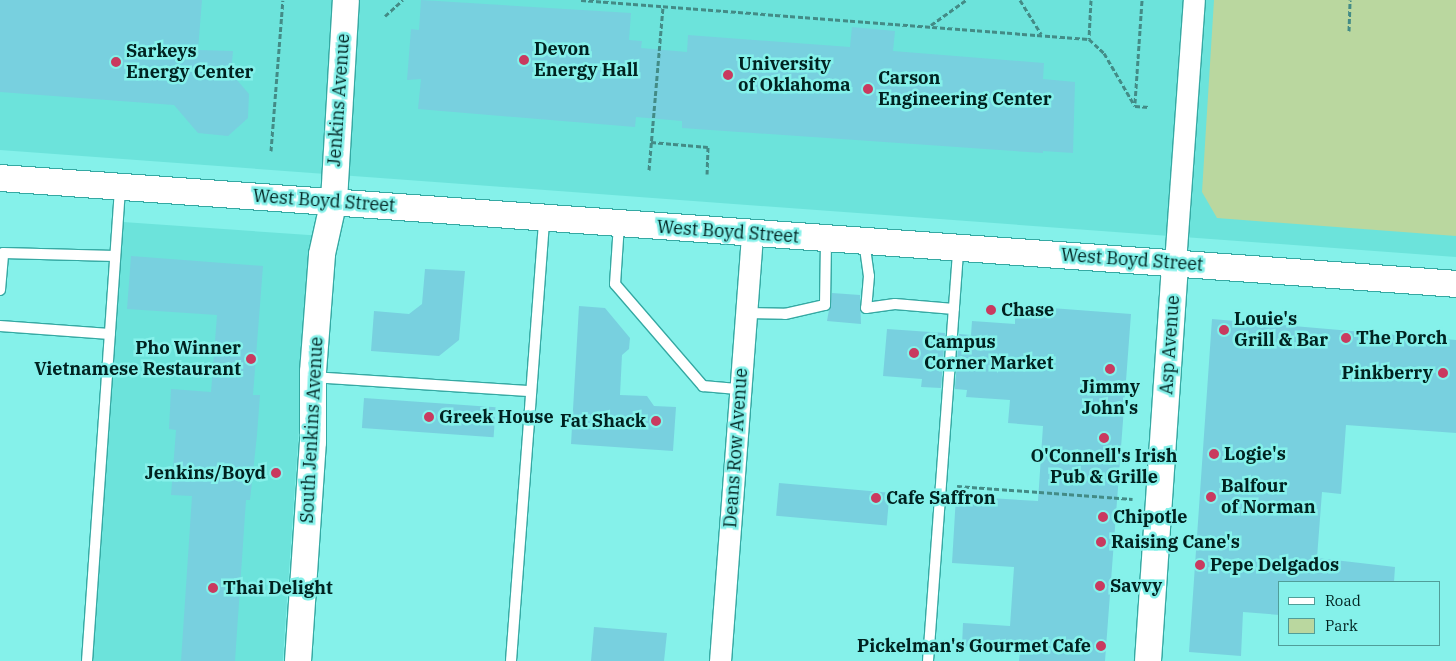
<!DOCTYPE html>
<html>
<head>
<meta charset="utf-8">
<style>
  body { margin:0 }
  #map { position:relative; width:1456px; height:661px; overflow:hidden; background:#85f1ea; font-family:"IBM Plex Serif",serif }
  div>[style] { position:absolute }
  .built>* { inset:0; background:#6ce3db; transform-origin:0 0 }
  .green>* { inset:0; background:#bad79f }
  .building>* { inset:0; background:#78d0df; transform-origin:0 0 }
  .path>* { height:3px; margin-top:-1.5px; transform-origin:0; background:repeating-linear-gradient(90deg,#438b86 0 5px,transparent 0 7.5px) }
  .roads { filter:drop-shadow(1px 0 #35a9a3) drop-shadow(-1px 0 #35a9a3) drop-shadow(0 1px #35a9a3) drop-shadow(0 -1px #35a9a3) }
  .service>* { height:10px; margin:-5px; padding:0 5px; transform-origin:5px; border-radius:5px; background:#fff }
  .minor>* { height:21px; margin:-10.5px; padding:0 10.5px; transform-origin:10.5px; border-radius:10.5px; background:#fff }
  .tertiary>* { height:26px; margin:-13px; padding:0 13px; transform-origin:13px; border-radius:13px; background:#fff }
  .dots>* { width:14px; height:14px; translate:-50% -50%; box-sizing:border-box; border:2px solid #85f1ea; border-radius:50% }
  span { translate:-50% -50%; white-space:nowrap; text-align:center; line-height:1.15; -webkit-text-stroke:5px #85f1ea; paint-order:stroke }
  .poi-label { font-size:18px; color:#002220; font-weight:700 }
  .left { translate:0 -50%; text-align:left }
  .right { translate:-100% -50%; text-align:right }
  .street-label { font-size:18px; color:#002220 }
  .legend { position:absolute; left:1278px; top:581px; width:162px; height:65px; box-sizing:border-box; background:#85f1ea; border:1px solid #509e99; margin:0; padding:6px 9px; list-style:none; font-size:15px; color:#002220 }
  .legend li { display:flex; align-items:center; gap:10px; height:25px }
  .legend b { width:25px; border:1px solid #509e99 }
</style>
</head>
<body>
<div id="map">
  <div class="built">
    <div style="clip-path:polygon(0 0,1456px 0,1456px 257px,0 150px)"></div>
    <div style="left:123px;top:222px;width:190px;height:440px;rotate:4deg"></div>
  </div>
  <div class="green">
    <div style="clip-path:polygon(1214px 0,1456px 0,1456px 236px,1217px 218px,1202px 192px)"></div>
  </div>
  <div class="building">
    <div style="clip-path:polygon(0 0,202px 0,198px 50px,233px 51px,231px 73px,249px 94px,248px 118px,228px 136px,198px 133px,174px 105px,0 92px)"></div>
    <div style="clip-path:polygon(421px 0,631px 13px,629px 40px,642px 41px,641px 48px,687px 52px,688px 35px,850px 47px,852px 27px,895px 31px,893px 51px,1044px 63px,1043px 79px,1075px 82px,1073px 153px,1043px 151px,1043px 153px,682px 128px,682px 121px,636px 117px,635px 127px,418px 109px,421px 79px,407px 80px,411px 29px,419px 30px)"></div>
    <div style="clip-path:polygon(131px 256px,263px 266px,253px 395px,260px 395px,257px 435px,250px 500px,246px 500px,235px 661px,181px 661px,192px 496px,171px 495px,176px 430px,169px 429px,171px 389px,211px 392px,217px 315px,127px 309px)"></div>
    <div style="clip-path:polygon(425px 269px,465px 271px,459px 340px,439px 356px,371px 351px,374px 311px,409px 314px,422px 304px)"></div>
    <div style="clip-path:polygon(832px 293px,860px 295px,861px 324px,827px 321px)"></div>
    <div style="clip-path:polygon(579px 306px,605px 308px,630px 338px,629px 349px,622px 355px,620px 395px,647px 396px,654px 406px,676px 407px,673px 451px,571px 444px)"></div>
    <div style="clip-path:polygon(1051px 308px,1131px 314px,1105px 661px,1019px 661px,1020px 651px,962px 646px,963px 623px,1010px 626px,1014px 567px,952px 563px,956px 496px,1038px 501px,1043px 426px,1008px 423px,1010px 400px,966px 397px,967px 390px,955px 389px,959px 334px,971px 335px,972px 321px,1015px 324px,1015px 309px,1050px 312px)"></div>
    <div style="clip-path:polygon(1212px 319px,1456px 340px,1456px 433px,1346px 425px,1341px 494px,1322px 492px,1317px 558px,1395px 567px,1394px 582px,1280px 582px,1280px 615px,1243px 612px,1241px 656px,1189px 652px)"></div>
    <div style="clip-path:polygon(887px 329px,945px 333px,941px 388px,921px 387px,922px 379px,883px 376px)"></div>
    <div style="left:364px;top:398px;width:132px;height:30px;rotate:4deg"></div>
    <div style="left:779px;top:483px;width:111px;height:33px;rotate:5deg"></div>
    <div style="clip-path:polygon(594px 627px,667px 633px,664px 661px,591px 661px)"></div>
  </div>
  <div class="path">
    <div style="left:581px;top:0;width:509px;rotate:4.39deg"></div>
    <div style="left:1020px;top:0;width:40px;rotate:58deg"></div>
    <div style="left:1091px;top:0;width:39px;rotate:93deg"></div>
    <div style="left:1089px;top:39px;width:21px;rotate:43deg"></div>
    <div style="left:1104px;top:53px;width:61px;rotate:59.7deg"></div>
    <div style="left:385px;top:16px;width:24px;rotate:-42deg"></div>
    <div style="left:931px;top:25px;width:43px;rotate:-35.5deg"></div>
    <div style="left:1349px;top:31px;width:31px;rotate:-88deg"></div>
    <div style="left:1135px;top:103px;width:103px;rotate:-86.1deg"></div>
    <div style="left:1135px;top:106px;width:14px;rotate:4deg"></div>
    <div style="left:651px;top:142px;width:57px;rotate:5deg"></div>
    <div style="left:708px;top:147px;width:27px;rotate:92deg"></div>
    <div style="left:271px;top:151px;width:151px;rotate:-85.5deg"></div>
    <div style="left:649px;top:170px;width:165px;rotate:-85.1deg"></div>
    <div style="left:957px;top:486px;width:176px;rotate:4.2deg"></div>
  </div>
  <div class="roads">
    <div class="service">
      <div style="left:619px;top:224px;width:60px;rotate:93.8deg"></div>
      <div style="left:615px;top:284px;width:135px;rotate:49.2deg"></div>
      <div style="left:703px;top:386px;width:37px;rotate:5deg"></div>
      <div style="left:864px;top:241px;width:35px;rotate:82deg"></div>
      <div style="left:869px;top:276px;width:32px;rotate:95deg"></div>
      <div style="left:866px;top:308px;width:29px;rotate:-8deg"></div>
      <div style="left:895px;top:304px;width:59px;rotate:4.8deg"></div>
      <div style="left:0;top:290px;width:37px;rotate:-85deg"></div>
      <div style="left:3px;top:253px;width:112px;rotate:1.5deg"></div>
      <div style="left:746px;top:313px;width:39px;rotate:1deg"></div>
      <div style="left:785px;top:314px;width:41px;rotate:-12.7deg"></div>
      <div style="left:825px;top:305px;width:65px;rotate:-89.1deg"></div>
      <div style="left:0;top:326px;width:110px;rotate:4.2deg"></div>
      <div style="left:313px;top:377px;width:218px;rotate:3.7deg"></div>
      <div style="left:87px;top:661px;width:474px;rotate:-86deg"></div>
      <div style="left:511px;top:661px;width:443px;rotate:-85.7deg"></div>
      <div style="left:928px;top:661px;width:414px;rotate:-85.8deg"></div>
    </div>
    <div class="minor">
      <div style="left:1175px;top:263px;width:264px;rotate:-85.9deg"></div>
      <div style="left:720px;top:661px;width:428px;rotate:-85.7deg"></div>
    </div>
    <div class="tertiary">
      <div style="left:0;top:178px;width:1460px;rotate:4.16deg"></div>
      <div style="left:298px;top:661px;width:220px;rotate:-86.1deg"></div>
      <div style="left:313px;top:442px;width:70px;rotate:-90deg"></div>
      <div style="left:313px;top:372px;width:118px;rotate:-85.6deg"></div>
      <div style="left:322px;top:254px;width:55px;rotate:-77.5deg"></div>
      <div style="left:334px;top:200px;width:200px;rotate:-86.6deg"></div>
      <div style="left:1148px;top:661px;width:399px;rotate:-86.1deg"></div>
    </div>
  </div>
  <div class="dots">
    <div style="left:524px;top:60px;background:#c93a5f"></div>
    <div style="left:116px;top:62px;background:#c93a5f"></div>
    <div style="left:728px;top:75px;background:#c93a5f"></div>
    <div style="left:868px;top:89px;background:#c93a5f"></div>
    <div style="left:991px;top:310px;background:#c93a5f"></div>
    <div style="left:1224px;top:330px;background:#c93a5f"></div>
    <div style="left:1346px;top:338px;background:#c93a5f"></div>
    <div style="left:914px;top:353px;background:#c93a5f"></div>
    <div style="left:251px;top:359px;background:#c93a5f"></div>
    <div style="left:1110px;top:369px;background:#c93a5f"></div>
    <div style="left:1443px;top:373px;background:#c93a5f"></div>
    <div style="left:429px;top:417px;background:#c93a5f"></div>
    <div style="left:656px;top:421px;background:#c93a5f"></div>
    <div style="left:1104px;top:438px;background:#c93a5f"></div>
    <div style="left:1214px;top:454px;background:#c93a5f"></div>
    <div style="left:276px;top:473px;background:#c93a5f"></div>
    <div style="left:1211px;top:497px;background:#c93a5f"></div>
    <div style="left:876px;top:498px;background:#c93a5f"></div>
    <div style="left:1103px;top:517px;background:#c93a5f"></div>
    <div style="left:1101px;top:542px;background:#c93a5f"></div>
    <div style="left:1200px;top:565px;background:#c93a5f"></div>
    <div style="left:1100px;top:586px;background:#c93a5f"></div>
    <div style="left:213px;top:588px;background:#c93a5f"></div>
    <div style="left:1101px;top:646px;background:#c93a5f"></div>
  </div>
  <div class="poi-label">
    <span class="left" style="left:534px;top:60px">Devon<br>Energy Hall</span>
    <span class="left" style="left:126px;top:62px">Sarkeys<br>Energy Center</span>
    <span class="left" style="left:738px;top:75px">University<br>of Oklahoma</span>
    <span class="left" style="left:878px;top:89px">Carson<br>Engineering Center</span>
    <span class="left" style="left:1001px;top:310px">Chase</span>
    <span class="left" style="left:1234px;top:330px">Louie's<br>Grill &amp; Bar</span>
    <span class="left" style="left:1356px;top:338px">The Porch</span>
    <span class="left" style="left:924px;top:353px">Campus<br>Corner Market</span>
    <span class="right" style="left:241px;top:359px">Pho Winner<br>Vietnamese Restaurant</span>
    <span class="right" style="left:1433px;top:373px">Pinkberry</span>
    <span style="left:1110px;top:398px">Jimmy<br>John's</span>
    <span class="left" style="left:439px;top:417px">Greek House</span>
    <span class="right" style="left:646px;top:421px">Fat Shack</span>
    <span class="left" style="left:1224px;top:454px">Logie's</span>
    <span style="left:1104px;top:467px">O'Connell's Irish<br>Pub &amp; Grille</span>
    <span class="right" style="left:266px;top:473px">Jenkins/Boyd</span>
    <span class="left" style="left:1221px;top:497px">Balfour<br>of Norman</span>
    <span class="left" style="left:886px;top:498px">Cafe Saffron</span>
    <span class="left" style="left:1113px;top:517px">Chipotle</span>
    <span class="left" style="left:1111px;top:542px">Raising Cane's</span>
    <span class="left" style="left:1210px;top:565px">Pepe Delgados</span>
    <span class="left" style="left:1110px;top:586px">Savvy</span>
    <span class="left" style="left:223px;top:588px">Thai Delight</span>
    <span class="right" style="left:1091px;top:646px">Pickelman's Gourmet Cafe</span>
  </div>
  <div class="street-label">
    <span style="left:339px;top:100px;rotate:-86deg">Jenkins Avenue</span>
    <span style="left:324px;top:201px;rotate:4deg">West Boyd Street</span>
    <span style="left:728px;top:232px;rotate:4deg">West Boyd Street</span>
    <span style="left:1132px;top:260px;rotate:4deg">West Boyd Street</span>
    <span style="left:1170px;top:345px;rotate:-86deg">Asp Avenue</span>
    <span style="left:312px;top:430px;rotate:-87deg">South Jenkins Avenue</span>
    <span style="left:736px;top:448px;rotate:-86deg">Deans Row Avenue</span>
  </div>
  <ul class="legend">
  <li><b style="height:6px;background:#fff"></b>Road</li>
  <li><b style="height:14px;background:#bad79f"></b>Park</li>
  </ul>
</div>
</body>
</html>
